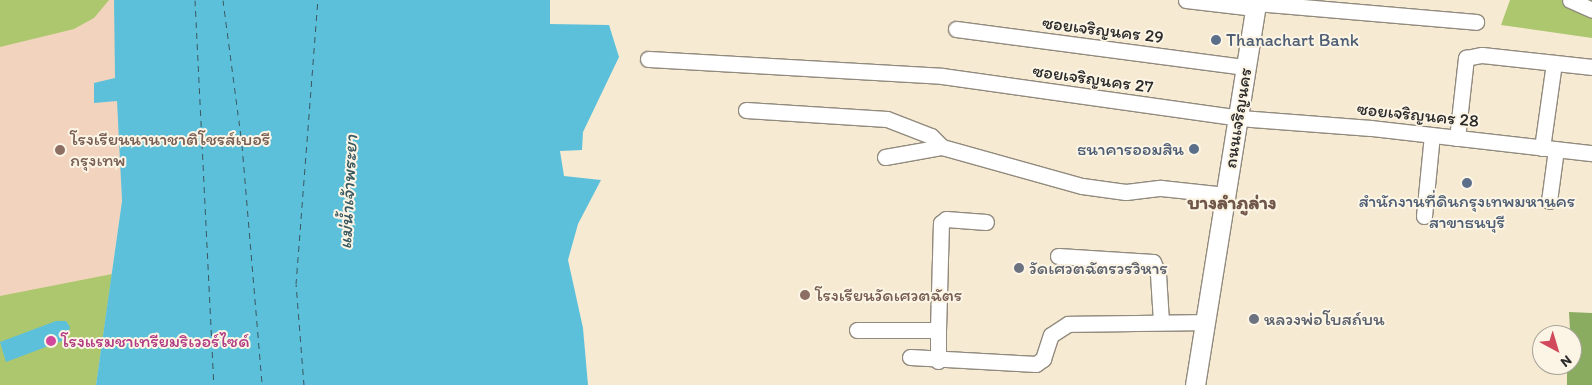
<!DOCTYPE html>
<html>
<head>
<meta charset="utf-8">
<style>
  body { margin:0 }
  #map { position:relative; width:1592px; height:385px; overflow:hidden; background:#f7ead2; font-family:Itim,"Playpen Sans Thai",sans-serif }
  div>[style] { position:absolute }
  .built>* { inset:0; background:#f2d4be }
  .green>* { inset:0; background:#acc76d }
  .forest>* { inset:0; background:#89ac60 }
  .water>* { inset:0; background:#5dc0db }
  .ferry>* { height:1px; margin-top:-0.5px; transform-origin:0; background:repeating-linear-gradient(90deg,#3a5860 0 6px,transparent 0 11px) }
  .roads { filter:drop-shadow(1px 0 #918a7e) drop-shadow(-1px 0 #918a7e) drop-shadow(0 1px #918a7e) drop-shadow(0 -1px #918a7e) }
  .minor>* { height:15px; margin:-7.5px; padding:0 7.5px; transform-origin:7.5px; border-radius:7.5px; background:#fff }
  .major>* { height:19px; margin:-9.5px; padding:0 9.5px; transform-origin:9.5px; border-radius:9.5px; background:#fff }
  .dots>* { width:14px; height:14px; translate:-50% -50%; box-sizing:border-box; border:2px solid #fcf5e5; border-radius:50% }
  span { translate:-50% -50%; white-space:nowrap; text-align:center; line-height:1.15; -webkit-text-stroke:4px #fcf5e5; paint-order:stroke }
  .street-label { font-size:18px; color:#2b2b2b }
  .service-label { font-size:18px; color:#4e5e75 }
  .left { translate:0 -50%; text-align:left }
  .right { translate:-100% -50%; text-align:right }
  .education-label { font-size:18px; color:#785e54 }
  .worship-label { font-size:18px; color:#5b616d }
  .hotel-label { font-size:18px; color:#b23c85 }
  .water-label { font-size:19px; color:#3a5860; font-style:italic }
  .quarter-label { font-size:20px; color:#70574a; font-weight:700 }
  .north { position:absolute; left:1532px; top:325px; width:50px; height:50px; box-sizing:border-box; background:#fcf5e5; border:1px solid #a8a49b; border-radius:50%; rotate:141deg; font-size:14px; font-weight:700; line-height:20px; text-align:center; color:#2b2b2b }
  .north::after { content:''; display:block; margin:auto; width:18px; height:22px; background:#d1495b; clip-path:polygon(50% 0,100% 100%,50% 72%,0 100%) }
</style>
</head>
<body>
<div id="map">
  <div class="built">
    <div style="clip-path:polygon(0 0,115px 0,122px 201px,96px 385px,0 385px)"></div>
  </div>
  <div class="green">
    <div style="clip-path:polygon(0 0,109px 0,94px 18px,74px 29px,0 47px)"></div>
    <div style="clip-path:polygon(1510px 0,1592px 0,1592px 38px,1501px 25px)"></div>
    <div style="clip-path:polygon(112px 274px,96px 385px,0 385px,0 296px)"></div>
  </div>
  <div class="forest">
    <div style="clip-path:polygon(1569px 312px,1592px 313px,1592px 385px,1567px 385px,1567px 365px,1572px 365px)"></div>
  </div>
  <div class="water">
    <div style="clip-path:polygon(114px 0,550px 0,550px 24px,609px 25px,619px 57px,583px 132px,582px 150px,560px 151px,564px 176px,601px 180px,578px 224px,568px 260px,583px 328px,588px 385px,96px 385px,122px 201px,117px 101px,94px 103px,94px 83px,115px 78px)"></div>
    <div style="clip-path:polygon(56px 321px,66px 321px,70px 327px,67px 339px,6px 362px,0 342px)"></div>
  </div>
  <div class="ferry">
    <div style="left:195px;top:0;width:385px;rotate:87.2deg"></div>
    <div style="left:223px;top:0;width:146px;rotate:82.5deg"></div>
    <div style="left:242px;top:145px;width:241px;rotate:85.2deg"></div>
    <div style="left:304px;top:385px;width:101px;rotate:-94.5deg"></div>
    <div style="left:296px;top:284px;width:285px;rotate:-85.6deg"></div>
  </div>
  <div class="roads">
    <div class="minor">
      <div style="left:1186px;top:0;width:69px;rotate:6.6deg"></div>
      <div style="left:1570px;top:0;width:24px;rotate:24deg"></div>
      <div style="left:1256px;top:3px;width:221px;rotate:4.9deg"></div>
      <div style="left:956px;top:29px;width:292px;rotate:7.5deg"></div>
      <div style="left:648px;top:59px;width:294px;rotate:3.3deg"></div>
      <div style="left:942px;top:76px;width:300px;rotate:8deg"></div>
      <div style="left:1239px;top:118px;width:132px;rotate:4.3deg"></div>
      <div style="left:1371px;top:128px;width:222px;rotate:6.5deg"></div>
      <div style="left:746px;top:110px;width:141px;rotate:3.7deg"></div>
      <div style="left:887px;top:119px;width:47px;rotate:21.1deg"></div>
      <div style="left:931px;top:136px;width:16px;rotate:45deg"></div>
      <div style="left:1457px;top:138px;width:81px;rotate:-83.6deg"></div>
      <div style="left:1466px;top:58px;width:16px;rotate:-11deg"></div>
      <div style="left:1482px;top:55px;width:111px;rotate:6.2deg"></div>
      <div style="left:1542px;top:148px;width:86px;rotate:-82deg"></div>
      <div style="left:885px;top:157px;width:58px;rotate:-10deg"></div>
      <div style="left:942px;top:147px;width:145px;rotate:15.6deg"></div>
      <div style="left:1082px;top:186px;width:44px;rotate:7.8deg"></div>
      <div style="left:1126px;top:192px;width:35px;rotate:-7deg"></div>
      <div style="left:1161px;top:188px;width:65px;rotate:6.1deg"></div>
      <div style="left:1549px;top:201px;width:52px;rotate:-82.3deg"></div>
      <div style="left:1424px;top:216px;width:81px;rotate:-84.4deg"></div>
      <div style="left:1058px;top:256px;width:95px;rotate:3.6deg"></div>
      <div style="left:1153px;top:262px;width:13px;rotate:67deg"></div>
      <div style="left:1158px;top:274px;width:48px;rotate:86.4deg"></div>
      <div style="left:857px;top:330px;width:81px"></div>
      <div style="left:938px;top:330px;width:31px;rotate:90deg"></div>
      <div style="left:938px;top:330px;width:107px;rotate:-88.4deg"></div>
      <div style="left:941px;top:223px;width:6px;rotate:-39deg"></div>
      <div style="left:946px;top:219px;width:40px;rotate:4.3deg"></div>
      <div style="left:910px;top:357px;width:126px;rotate:3.2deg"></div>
      <div style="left:1036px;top:364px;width:9px;rotate:-36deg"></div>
      <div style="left:1043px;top:359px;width:25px;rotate:-72deg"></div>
      <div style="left:1051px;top:335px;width:20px;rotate:-33deg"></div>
      <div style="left:1068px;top:324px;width:137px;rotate:-0.8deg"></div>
    </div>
    <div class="major">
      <div style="left:1195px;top:385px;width:390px;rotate:-80.9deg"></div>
    </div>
  </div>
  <div class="dots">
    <div style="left:1216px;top:40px;background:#5c6f8a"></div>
    <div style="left:1194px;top:149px;background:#5c6f8a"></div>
    <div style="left:60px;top:150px;background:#8d6e63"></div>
    <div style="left:1467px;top:183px;background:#5c6f8a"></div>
    <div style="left:1019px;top:268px;background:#6b7280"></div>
    <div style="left:805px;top:295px;background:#8d6e63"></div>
    <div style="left:1254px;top:319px;background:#6b7280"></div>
    <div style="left:51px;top:341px;background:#d1479c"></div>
  </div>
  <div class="street-label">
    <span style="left:1103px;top:30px;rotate:7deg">ซอยเจริญนคร 29</span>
    <span style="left:1093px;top:79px;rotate:8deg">ซอยเจริญนคร 27</span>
    <span style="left:1418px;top:115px;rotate:6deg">ซอยเจริญนคร 28</span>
    <span style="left:1238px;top:118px;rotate:-81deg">ถนนเจริญนคร</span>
  </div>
  <div class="service-label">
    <span class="left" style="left:1226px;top:40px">Thanachart Bank</span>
    <span class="right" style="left:1184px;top:149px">ธนาคารออมสิน</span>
    <span style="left:1467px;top:212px">สํานักงานที่ดินกรุงเทพมหานคร<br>สาขาธนบุรี</span>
  </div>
  <div class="education-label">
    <span class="left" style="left:70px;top:150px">โรงเรียนนานาชาติโชรส์เบอรี<br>กรุงเทพ</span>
    <span class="left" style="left:815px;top:295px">โรงเรียนวัดเศวตฉัตร</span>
  </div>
  <div class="worship-label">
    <span class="left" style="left:1029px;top:268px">วัดเศวตฉัตรวรวิหาร</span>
    <span class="left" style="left:1264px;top:319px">หลวงพ่อโบสถ์บน</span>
  </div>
  <div class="hotel-label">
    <span class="left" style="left:61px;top:341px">โรงแรมชาเทรียมริเวอร์ไซด์</span>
  </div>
  <div class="water-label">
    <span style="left:348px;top:192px;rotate:-87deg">แม่น้ำเจ้าพระยา</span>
  </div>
  <div class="quarter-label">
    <span style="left:1232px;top:202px">บางลำภูล่าง</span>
  </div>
  <div class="north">N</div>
</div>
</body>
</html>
